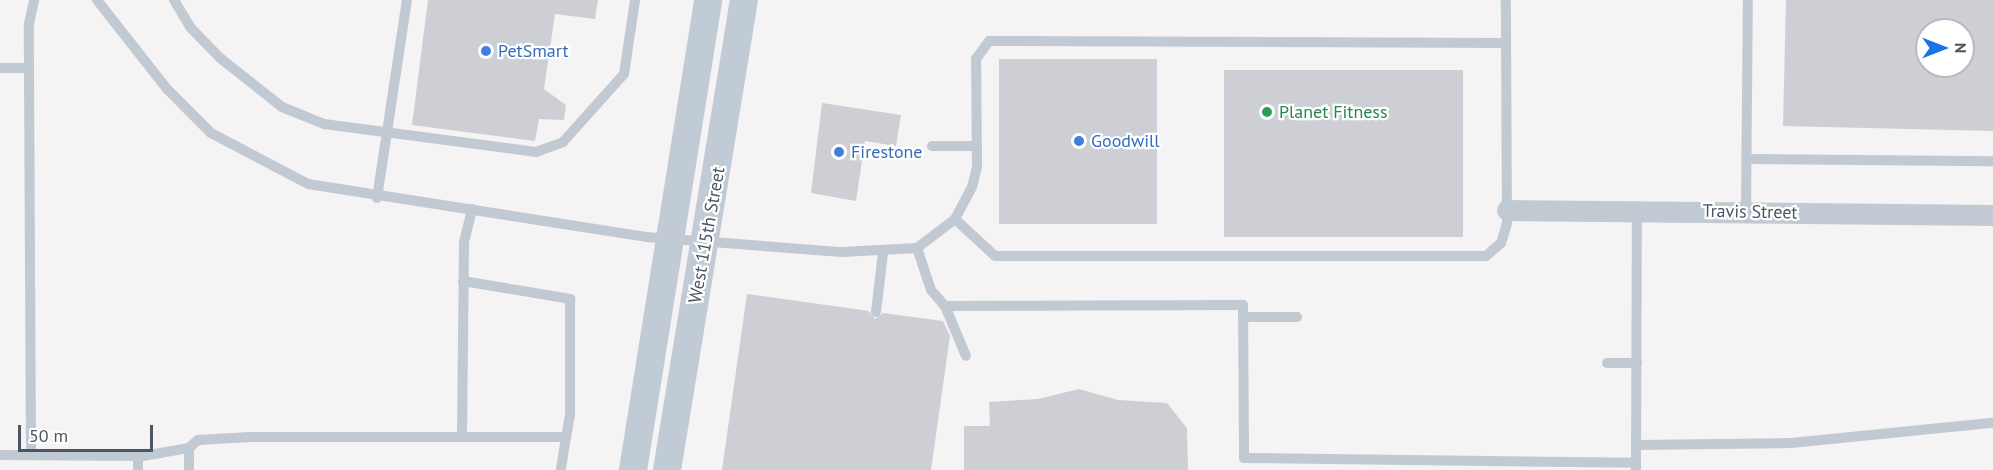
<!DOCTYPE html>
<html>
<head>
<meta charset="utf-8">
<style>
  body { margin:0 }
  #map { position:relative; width:1993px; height:470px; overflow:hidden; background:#f5f3f3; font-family:"PT Sans",sans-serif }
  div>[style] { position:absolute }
  .building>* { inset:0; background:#cdcfd5; transform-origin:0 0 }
  .lane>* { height:10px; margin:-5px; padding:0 5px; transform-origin:5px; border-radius:5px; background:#c1cad2 }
  .street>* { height:21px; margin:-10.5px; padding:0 10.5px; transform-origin:10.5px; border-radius:10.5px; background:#c1cad2 }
  .secondary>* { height:28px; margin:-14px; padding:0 14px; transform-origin:14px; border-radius:14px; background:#c1cbd6 }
  .dots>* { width:16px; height:16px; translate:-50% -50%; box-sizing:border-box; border:3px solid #fff; border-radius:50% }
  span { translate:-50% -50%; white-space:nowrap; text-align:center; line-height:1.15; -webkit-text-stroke:4.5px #fff; paint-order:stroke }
  .shop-label { font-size:18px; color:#366cbe }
  .left { translate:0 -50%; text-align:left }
  .leisure-label { font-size:18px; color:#27864d }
  .street-label { font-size:18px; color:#4a5661 }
  .north { position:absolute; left:1915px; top:18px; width:60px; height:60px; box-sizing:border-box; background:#fff; border:2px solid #b7bbc0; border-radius:50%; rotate:90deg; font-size:16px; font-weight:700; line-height:24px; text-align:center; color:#4a5661 }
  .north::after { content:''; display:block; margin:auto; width:21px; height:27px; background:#1a73e8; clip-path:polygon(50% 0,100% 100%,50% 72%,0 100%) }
  .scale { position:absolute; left:18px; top:425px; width:135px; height:27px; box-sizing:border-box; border:3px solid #4a5661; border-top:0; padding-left:8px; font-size:18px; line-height:21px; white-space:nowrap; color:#4a5661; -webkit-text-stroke:4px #fff; paint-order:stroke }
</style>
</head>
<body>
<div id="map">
  <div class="building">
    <div style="clip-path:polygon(428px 0,598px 0,595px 19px,555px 14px,544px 89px,566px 105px,564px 120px,539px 119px,535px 141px,412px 125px)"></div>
    <div style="clip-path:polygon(evenodd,1786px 0,1993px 0,1993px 131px,1783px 126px,1786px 0,1927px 30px,1963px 30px,1963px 66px,1927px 66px,1927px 30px)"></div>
    <div style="left:999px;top:59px;width:158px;height:165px"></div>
    <div style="left:1224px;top:70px;width:239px;height:167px"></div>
    <div style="clip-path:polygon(822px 103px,901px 115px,896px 146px,865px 141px,856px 201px,811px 193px)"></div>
    <div style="clip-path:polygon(747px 294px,869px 311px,875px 319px,883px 313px,943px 321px,950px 336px,931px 470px,722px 470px)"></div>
    <div style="clip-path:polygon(1079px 389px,1118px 400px,1167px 403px,1187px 428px,1188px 470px,964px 470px,964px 426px,990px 426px,989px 402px,1038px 399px)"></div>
  </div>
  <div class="lane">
    <div style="left:97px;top:0;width:113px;rotate:51.8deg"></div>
    <div style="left:167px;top:89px;width:62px;rotate:45deg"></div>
    <div style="left:211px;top:133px;width:110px;rotate:27.7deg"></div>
    <div style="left:308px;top:184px;width:342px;rotate:8.9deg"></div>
    <div style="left:646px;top:237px;width:197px;rotate:4.4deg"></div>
    <div style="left:842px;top:252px;width:75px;rotate:-3.1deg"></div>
    <div style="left:917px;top:248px;width:48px;rotate:-37.3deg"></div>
    <div style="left:955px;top:219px;width:36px;rotate:-62deg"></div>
    <div style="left:972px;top:187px;width:21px;rotate:-76deg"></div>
    <div style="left:977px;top:167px;width:108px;rotate:-90.5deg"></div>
    <div style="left:976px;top:59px;width:22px;rotate:-54deg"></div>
    <div style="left:989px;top:41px;width:517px;rotate:0.22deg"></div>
    <div style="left:174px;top:0;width:31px;rotate:59deg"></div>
    <div style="left:190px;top:27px;width:43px;rotate:45.9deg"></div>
    <div style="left:220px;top:58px;width:79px;rotate:38.3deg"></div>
    <div style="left:282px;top:107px;width:45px;rotate:22deg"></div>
    <div style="left:324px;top:124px;width:214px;rotate:7.5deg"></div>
    <div style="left:536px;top:152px;width:29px;rotate:-20deg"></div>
    <div style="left:563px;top:142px;width:91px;rotate:-48.1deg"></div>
    <div style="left:624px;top:74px;width:75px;rotate:-81.5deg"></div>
    <div style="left:0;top:68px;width:29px"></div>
    <div style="left:932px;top:146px;width:45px"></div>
    <div style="left:1747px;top:159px;width:246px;rotate:0.5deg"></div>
    <div style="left:377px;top:198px;width:200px;rotate:-81.4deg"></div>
    <div style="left:1746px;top:212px;width:212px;rotate:-89.5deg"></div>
    <div style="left:955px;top:219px;width:54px;rotate:42.8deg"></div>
    <div style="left:995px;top:256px;width:491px"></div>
    <div style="left:1486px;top:256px;width:20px;rotate:-41deg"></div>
    <div style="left:1501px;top:243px;width:21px;rotate:-73deg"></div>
    <div style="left:1507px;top:223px;width:223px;rotate:-90.3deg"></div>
    <div style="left:917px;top:248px;width:44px;rotate:71.6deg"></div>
    <div style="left:931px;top:290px;width:21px;rotate:49deg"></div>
    <div style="left:945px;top:306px;width:298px;rotate:-0.2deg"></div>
    <div style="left:1243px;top:305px;width:153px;rotate:89.6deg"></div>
    <div style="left:1244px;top:458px;width:392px;rotate:0.7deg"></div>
    <div style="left:463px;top:281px;width:109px;rotate:9.5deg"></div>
    <div style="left:570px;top:299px;width:116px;rotate:90deg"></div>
    <div style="left:570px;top:415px;width:22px;rotate:100deg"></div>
    <div style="left:945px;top:306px;width:54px;rotate:67.2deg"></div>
    <div style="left:876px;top:312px;width:60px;rotate:-83.3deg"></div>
    <div style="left:1243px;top:317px;width:54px"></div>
    <div style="left:1607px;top:363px;width:30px"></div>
    <div style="left:462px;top:437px;width:195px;rotate:-89.4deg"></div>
    <div style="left:464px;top:242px;width:34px;rotate:-76deg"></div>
    <div style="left:1636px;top:445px;width:155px;rotate:-0.7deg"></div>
    <div style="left:1791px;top:443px;width:203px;rotate:-5.7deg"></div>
    <div style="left:189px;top:448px;width:22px;rotate:90deg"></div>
    <div style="left:0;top:455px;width:143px;rotate:0.4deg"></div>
    <div style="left:143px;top:456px;width:47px;rotate:-9.9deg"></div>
    <div style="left:189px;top:448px;width:12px;rotate:-42deg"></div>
    <div style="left:198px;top:440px;width:52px;rotate:-3.3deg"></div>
    <div style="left:250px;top:437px;width:316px"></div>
    <div style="left:566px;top:437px;width:33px;rotate:99deg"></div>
    <div style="left:31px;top:455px;width:431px;rotate:-90.3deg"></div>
    <div style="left:29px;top:24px;width:25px;rotate:-78deg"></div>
    <div style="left:1636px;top:469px;width:258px;rotate:-89.8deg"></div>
    <div style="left:138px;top:470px;width:14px;rotate:-90deg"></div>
  </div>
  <div class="street">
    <div style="left:1507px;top:210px;width:486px;rotate:0.6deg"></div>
  </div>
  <div class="secondary">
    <div style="left:633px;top:470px;width:476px;rotate:-80.9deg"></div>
    <div style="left:667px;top:470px;width:476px;rotate:-80.7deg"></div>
  </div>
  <div class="dots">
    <div style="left:486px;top:51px;background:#3f7fe0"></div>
    <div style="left:1267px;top:112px;background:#2e9e5b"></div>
    <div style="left:1079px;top:141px;background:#3f7fe0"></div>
    <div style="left:839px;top:152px;background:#3f7fe0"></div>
  </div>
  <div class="shop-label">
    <span class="left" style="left:498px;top:51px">PetSmart</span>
    <span class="left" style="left:1091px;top:141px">Goodwill</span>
    <span class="left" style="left:851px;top:152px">Firestone</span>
  </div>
  <div class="leisure-label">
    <span class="left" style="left:1279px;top:112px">Planet Fitness</span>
  </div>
  <div class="street-label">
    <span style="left:1750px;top:212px;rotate:1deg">Travis Street</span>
    <span style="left:707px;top:235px;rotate:-80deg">West 115th Street</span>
  </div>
  <div class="north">N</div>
  <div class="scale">50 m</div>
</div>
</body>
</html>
